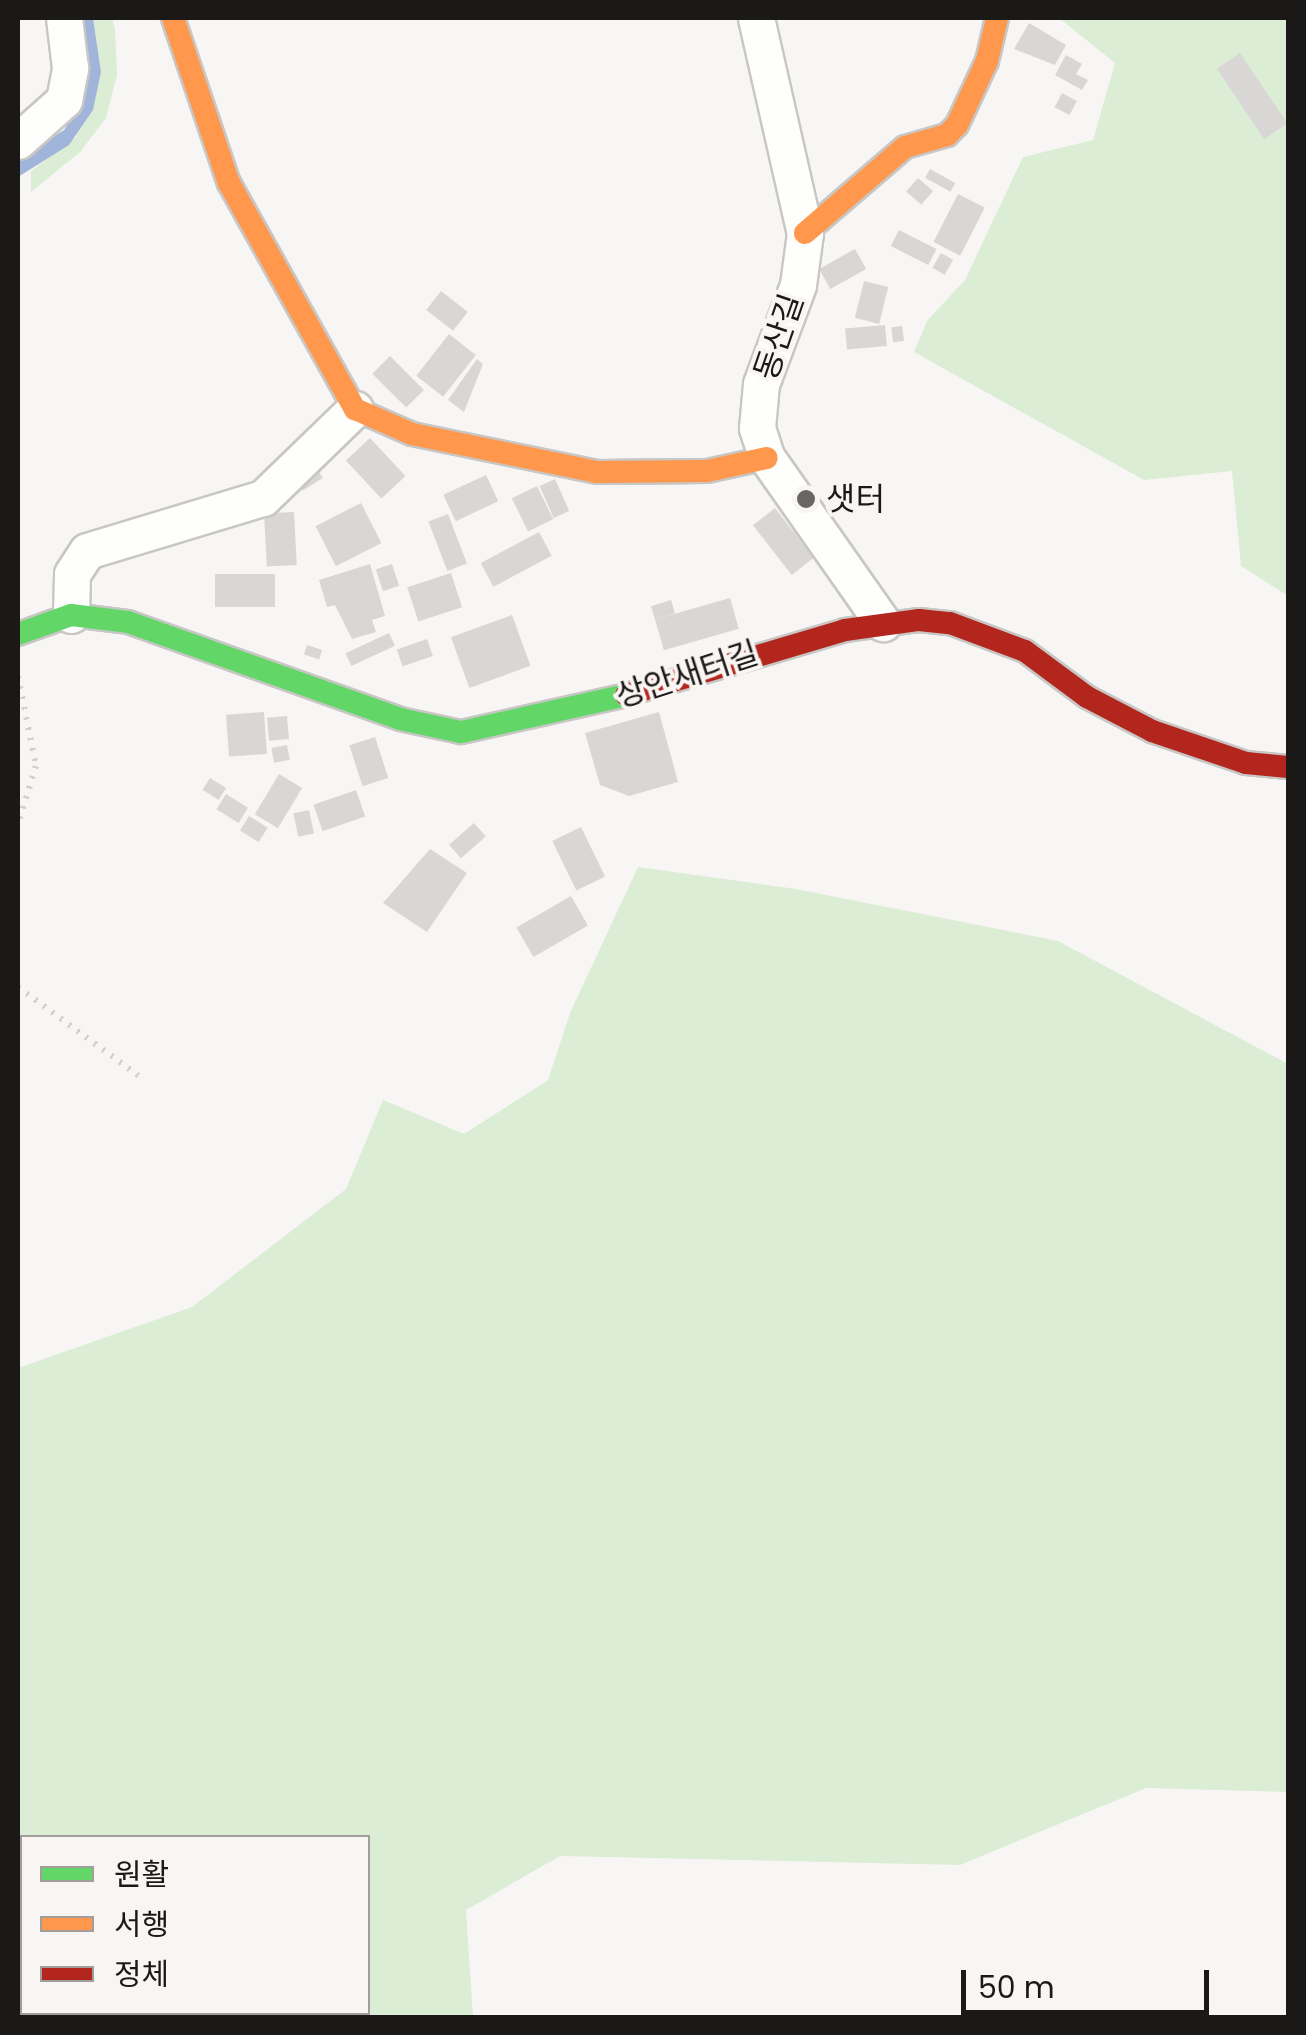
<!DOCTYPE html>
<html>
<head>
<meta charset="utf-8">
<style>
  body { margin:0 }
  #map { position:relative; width:1306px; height:2035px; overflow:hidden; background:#f8f6f4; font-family:Poppins,"Noto Sans KR",sans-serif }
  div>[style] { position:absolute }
  .green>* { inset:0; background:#dbedd5 }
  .water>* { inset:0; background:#a1b5db }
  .building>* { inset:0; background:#d9d7d6; transform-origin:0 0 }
  .path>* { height:6px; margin-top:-3px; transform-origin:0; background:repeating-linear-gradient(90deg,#d2d1d1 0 2.5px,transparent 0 10.5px) }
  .roads { filter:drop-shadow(2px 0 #c8c7c5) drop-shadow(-2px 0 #c8c7c5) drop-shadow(0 2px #c8c7c5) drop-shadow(0 -2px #c8c7c5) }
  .street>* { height:35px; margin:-17.5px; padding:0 17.5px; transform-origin:17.5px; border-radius:17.5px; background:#fefefd }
  .fast>* { height:22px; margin:-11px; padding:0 11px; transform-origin:11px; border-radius:11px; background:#63d668 }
  .slow>* { height:22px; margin:-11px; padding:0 11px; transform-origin:11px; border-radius:11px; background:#ff974d }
  .jam>* { height:22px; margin:-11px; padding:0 11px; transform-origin:11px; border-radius:11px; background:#b3261e }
  .dots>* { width:28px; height:28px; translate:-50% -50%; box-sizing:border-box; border:5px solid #f9f5f3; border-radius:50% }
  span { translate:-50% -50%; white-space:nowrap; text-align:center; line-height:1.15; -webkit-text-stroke:8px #f9f5f3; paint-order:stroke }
  .street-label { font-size:32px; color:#1b1918 }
  .poi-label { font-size:32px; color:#1b1918 }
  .left { translate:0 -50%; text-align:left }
  .frame { position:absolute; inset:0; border:20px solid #1b1918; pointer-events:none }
  .legend { position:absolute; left:20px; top:1835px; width:350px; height:180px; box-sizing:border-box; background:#f9f5f3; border:2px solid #a09d9b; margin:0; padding:12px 18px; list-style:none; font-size:30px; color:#1b1918 }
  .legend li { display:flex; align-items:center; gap:20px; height:50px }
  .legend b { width:50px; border:2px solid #a09d9b }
  .scale { position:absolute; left:961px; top:1970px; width:248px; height:45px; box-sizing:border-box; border:5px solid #1b1918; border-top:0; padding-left:12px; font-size:30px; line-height:35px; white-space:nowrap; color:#1b1918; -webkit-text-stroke:8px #f9f5f3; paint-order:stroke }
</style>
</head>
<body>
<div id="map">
  <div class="green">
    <div style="clip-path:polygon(93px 18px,112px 18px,115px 29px,117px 75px,106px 118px,80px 152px,31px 192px,31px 171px,76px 137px,101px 72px)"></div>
    <div style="clip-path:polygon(1059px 18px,1288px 18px,1288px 596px,1241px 566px,1232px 471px,1144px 480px,914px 352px,927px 321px,965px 280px,1023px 157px,1093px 140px,1115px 63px)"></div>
    <div style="clip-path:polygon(evenodd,638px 867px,796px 889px,1058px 941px,1288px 1064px,1288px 1792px,1146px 1788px,960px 1865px,560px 1856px,466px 1910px,473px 2017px,18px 2017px,18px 1368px,192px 1307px,346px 1189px,383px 1100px,464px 1134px,548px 1080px,570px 1013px,638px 867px,22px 1838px,368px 1838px,368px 2012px,22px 2012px,22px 1838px)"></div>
  </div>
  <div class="water">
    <div style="clip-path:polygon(84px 18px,93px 18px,101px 72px,93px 110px,69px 145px,18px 177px,18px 158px,64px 130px,83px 100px)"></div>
  </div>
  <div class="building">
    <div style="clip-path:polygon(1029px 23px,1066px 45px,1055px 65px,1014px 49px)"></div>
    <div style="left:1240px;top:53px;width:85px;height:28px;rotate:56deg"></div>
    <div style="clip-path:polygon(1066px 55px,1082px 64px,1076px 74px,1088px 80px,1082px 90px,1055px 75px)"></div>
    <div style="left:1062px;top:93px;width:17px;height:16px;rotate:28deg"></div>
    <div style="left:930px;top:169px;width:29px;height:10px;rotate:29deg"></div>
    <div style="left:918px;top:178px;width:20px;height:18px;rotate:41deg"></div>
    <div style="left:958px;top:194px;width:30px;height:54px;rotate:27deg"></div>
    <div style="left:899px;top:230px;width:42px;height:18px;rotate:27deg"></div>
    <div style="left:855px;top:249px;width:23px;height:41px;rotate:61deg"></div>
    <div style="left:941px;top:253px;width:14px;height:17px;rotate:30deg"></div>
    <div style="left:864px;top:281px;width:25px;height:38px;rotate:14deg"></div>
    <div style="left:441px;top:291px;width:34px;height:24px;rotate:38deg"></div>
    <div style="left:885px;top:325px;width:21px;height:40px;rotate:85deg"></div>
    <div style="left:902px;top:326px;width:15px;height:11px;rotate:82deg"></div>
    <div style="left:449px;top:334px;width:34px;height:53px;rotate:38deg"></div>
    <div style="left:390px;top:356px;width:48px;height:25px;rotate:45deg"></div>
    <div style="clip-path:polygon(477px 359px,483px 364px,464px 412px,448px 400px)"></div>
    <div style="left:370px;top:438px;width:52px;height:33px;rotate:47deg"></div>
    <div style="left:316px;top:467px;width:13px;height:24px;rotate:58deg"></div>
    <div style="left:486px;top:475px;width:29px;height:47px;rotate:65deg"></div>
    <div style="left:555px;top:479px;width:35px;height:17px;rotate:66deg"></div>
    <div style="left:537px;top:486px;width:37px;height:28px;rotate:64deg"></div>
    <div style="left:361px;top:503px;width:45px;height:51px;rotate:63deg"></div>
    <div style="left:775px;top:508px;width:63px;height:28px;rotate:52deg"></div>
    <div style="left:294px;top:512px;width:53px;height:30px;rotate:87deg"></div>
    <div style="left:448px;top:514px;width:53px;height:21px;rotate:69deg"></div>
    <div style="left:539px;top:532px;width:27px;height:66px;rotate:62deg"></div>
    <div style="clip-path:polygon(370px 564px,385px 616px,372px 620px,376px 632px,352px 639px,335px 605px,327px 607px,319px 580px)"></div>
    <div style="left:392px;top:564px;width:23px;height:17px;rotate:72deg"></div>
    <div style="left:451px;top:573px;width:36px;height:46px;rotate:72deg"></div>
    <div style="left:275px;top:574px;width:33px;height:60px;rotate:90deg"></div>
    <div style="left:730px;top:598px;width:32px;height:78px;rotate:74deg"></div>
    <div style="left:671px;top:600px;width:14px;height:21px;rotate:73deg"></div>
    <div style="left:512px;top:615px;width:54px;height:65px;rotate:70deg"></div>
    <div style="left:389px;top:633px;width:14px;height:48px;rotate:65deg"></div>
    <div style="left:427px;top:639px;width:18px;height:32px;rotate:71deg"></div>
    <div style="left:307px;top:645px;width:16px;height:10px;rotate:18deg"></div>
    <div style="left:264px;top:712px;width:42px;height:38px;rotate:86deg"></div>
    <div style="clip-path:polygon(659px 712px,678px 782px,629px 796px,600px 785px,585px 733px)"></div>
    <div style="left:287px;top:716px;width:23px;height:20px;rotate:85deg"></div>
    <div style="left:375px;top:737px;width:43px;height:27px;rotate:72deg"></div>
    <div style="left:287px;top:745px;width:15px;height:16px;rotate:79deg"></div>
    <div style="left:279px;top:774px;width:27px;height:47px;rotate:31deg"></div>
    <div style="left:210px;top:778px;width:19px;height:14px;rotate:32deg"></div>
    <div style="left:356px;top:790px;width:28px;height:45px;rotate:71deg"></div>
    <div style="left:226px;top:794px;width:26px;height:18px;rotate:32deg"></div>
    <div style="left:309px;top:810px;width:24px;height:16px;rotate:78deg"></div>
    <div style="left:249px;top:816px;width:22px;height:17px;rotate:32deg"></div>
    <div style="left:474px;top:823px;width:18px;height:33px;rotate:49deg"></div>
    <div style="left:581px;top:827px;width:55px;height:32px;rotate:64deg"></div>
    <div style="clip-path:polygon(430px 849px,467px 873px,427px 932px,383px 903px)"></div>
    <div style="left:571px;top:896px;width:34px;height:63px;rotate:60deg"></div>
  </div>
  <div class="path">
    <div style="left:18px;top:676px;width:92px;rotate:78.7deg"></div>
    <div style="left:36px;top:766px;width:61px;rotate:107.2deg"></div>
    <div style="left:18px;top:987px;width:152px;rotate:36.4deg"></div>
  </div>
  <div class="roads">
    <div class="street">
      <div style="left:756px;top:18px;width:221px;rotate:77.2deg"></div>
      <div style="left:805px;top:233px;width:52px;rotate:97.7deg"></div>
      <div style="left:798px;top:285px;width:106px;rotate:110.5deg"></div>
      <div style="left:761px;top:384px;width:44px;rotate:95.2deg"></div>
      <div style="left:757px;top:428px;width:32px;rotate:72deg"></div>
      <div style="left:767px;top:458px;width:202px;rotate:54.9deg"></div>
      <div style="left:18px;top:141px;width:62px;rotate:-41.7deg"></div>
      <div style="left:64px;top:100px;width:33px;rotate:-79deg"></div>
      <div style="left:70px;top:68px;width:50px;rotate:-96.8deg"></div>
      <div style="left:71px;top:615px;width:41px;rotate:-88.6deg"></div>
      <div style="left:72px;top:574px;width:27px;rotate:-57deg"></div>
      <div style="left:87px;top:551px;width:184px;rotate:-16.8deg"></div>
      <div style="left:263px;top:498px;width:128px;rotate:-44.1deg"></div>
    </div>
    <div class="fast">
      <div style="left:18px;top:634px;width:56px;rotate:-19.7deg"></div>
      <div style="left:71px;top:615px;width:57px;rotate:7deg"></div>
      <div style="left:128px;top:622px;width:289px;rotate:19.6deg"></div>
      <div style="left:400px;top:719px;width:62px;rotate:12deg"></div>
      <div style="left:461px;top:732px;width:169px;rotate:-12.6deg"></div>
    </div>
    <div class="slow">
      <div style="left:173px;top:18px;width:174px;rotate:71.3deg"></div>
      <div style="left:229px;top:183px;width:259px;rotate:60.9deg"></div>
      <div style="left:355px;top:409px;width:62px;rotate:23.7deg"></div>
      <div style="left:412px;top:434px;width:189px;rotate:11.6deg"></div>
      <div style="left:597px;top:472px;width:110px;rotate:-0.5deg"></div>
      <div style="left:707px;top:471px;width:61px;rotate:-12.2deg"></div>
      <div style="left:805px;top:233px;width:132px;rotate:-40.7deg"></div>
      <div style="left:905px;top:147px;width:44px;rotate:-15.9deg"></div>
      <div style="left:947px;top:135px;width:14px;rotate:-45deg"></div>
      <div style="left:957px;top:125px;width:71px;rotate:-64.9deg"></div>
      <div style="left:987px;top:61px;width:44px;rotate:-76.9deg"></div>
    </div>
    <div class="jam">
      <div style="left:626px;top:695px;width:228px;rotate:-16.5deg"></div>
      <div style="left:845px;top:630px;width:75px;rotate:-7.7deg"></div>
      <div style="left:919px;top:620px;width:31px;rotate:6deg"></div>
      <div style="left:950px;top:623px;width:80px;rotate:20.5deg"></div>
      <div style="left:1025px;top:651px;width:77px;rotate:36.6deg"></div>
      <div style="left:1087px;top:697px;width:73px;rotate:27.6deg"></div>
      <div style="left:1152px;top:731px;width:99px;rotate:18.8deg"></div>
      <div style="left:1246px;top:763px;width:42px;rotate:5.4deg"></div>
    </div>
  </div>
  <div class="dots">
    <div style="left:806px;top:499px;background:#686665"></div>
  </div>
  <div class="street-label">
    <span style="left:779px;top:337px;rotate:-71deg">동산길</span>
    <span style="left:687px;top:675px;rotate:-18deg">상안새터길</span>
  </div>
  <div class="poi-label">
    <span class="left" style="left:826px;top:499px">샛터</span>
  </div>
  <div class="frame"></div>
  <ul class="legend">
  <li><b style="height:12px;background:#63d668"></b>원활</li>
  <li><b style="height:12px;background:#ff974d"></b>서행</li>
  <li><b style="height:12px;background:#b3261e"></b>정체</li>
  </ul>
  <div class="scale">50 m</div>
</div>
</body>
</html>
